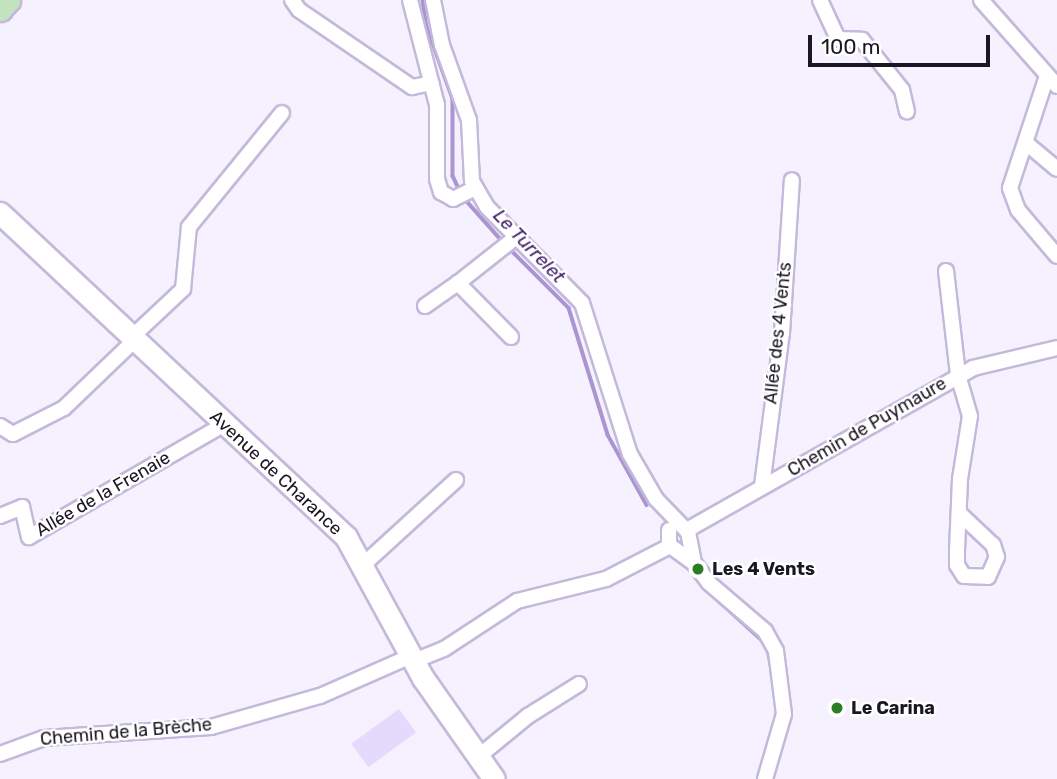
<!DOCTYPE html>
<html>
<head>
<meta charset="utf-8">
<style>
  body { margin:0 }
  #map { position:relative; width:1057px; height:779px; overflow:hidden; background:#f5f1ff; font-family:Rubik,sans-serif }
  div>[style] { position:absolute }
  .green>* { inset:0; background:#e5d9fc; transform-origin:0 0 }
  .stream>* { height:3.5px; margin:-1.75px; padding:0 1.75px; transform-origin:1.75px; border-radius:1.75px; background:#ab94d2 }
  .roads { filter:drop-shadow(2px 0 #c4b9da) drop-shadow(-2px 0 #c4b9da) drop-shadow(0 2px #c4b9da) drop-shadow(0 -2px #c4b9da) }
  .street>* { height:14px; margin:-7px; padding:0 7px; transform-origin:7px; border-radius:7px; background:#fff }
  .secondary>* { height:21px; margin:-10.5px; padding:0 10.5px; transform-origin:10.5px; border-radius:10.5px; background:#fff }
  .primary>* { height:23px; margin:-11.5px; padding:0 11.5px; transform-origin:11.5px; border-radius:11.5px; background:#c2e3be }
  .dots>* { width:19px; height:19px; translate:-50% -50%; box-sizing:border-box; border:4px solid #fff; border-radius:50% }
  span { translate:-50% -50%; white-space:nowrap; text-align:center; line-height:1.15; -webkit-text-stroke:5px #fff; paint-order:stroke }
  .street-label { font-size:18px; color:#1a1622 }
  .poi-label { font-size:18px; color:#1a1622; font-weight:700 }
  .left { translate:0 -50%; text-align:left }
  .water-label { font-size:19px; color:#43226a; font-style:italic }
  .scale { position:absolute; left:808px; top:35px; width:182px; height:32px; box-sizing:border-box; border:4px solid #1a1622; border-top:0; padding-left:9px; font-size:21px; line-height:24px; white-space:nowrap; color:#1a1622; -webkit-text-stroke:5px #fff; paint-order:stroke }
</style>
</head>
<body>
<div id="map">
  <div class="green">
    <div style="left:399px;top:709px;width:29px;height:59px;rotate:54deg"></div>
  </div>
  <div class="stream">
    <div style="left:423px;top:0;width:27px;rotate:82deg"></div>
    <div style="left:427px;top:27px;width:77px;rotate:70.1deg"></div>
    <div style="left:453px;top:99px;width:77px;rotate:90deg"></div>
    <div style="left:453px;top:176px;width:17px;rotate:65deg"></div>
    <div style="left:464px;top:198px;width:59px;rotate:48.4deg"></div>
    <div style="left:508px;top:247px;width:86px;rotate:45deg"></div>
    <div style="left:569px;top:308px;width:133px;rotate:72.9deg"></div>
    <div style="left:608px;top:435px;width:80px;rotate:60.9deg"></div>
    <div style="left:709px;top:592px;width:74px;rotate:42.3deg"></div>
    <div style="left:768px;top:649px;width:16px;rotate:79deg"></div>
  </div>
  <div class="roads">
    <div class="street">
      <div style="left:292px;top:0;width:12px;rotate:55deg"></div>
      <div style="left:299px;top:10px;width:137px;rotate:34.3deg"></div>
      <div style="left:412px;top:87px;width:20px;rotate:-11deg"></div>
      <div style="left:410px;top:0;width:108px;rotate:75.6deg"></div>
      <div style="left:437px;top:105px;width:74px;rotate:90deg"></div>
      <div style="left:437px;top:179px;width:14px;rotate:73deg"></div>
      <div style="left:441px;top:192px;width:14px;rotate:30deg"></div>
      <div style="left:453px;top:199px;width:25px;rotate:-26deg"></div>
      <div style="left:433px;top:0;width:46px;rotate:78.7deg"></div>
      <div style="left:442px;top:45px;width:80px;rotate:70.2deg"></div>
      <div style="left:469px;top:120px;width:61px;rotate:87.2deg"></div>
      <div style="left:472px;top:181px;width:30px;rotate:60deg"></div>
      <div style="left:487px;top:207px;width:135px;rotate:45.3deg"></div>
      <div style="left:582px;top:303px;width:158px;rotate:72.4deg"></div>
      <div style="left:630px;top:454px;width:52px;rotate:60deg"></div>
      <div style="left:656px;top:499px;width:46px;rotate:45.9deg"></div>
      <div style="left:688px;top:532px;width:32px;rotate:79deg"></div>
      <div style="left:820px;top:0;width:43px;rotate:65.2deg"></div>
      <div style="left:838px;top:39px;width:24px;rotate:2deg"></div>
      <div style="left:862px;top:40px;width:64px;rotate:51.3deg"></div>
      <div style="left:902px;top:90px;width:22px;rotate:77deg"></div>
      <div style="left:981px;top:0;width:115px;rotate:48.5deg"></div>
      <div style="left:1046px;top:79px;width:115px;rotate:108.3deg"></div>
      <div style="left:1010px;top:188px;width:23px;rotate:70deg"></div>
      <div style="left:1018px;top:210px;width:60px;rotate:49.7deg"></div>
      <div style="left:1026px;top:143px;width:40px;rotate:40deg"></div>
      <div style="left:946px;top:271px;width:105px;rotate:83.4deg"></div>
      <div style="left:958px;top:375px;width:43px;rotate:73.7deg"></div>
      <div style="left:970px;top:416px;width:64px;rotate:99deg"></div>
      <div style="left:960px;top:479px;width:72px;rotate:92.4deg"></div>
      <div style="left:957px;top:551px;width:14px;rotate:90deg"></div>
      <div style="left:957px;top:565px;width:13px;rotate:58deg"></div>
      <div style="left:964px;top:576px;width:24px;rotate:2deg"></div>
      <div style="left:988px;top:577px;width:22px;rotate:-66deg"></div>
      <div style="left:997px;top:557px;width:13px;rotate:-108deg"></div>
      <div style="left:993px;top:545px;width:47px;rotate:-136.7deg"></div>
      <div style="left:425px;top:306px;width:40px;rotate:-34.9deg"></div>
      <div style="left:133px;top:336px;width:69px;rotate:-43.2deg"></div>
      <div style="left:183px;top:289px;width:62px;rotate:-84.5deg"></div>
      <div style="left:189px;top:227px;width:147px;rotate:-50.8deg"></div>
      <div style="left:511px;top:337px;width:76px;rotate:-134.5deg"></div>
      <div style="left:458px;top:283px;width:73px;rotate:-38.3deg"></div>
      <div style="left:0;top:426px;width:15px;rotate:32deg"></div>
      <div style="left:13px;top:434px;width:57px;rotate:-27deg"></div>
      <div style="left:64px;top:408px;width:100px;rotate:-43.8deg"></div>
      <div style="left:762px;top:486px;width:154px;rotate:-82.6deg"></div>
      <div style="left:782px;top:333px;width:153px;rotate:-86.3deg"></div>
      <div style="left:0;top:516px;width:24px;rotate:-22deg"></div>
      <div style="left:22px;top:507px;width:31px;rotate:77deg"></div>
      <div style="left:29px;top:537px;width:224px;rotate:-30deg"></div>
      <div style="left:669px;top:530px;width:15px;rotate:90deg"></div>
      <div style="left:669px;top:545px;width:31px;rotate:36deg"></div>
      <div style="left:694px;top:563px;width:25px;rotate:53deg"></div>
      <div style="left:709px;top:583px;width:74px;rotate:40.6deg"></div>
      <div style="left:765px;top:631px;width:23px;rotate:61deg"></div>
      <div style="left:776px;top:651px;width:64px;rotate:82.8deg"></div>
      <div style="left:784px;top:714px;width:68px;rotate:106.3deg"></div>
      <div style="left:687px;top:530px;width:329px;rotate:-29.5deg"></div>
      <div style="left:973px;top:368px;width:86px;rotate:-13.4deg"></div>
      <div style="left:363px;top:565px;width:126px;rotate:-42.4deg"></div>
      <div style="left:414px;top:661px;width:32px;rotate:-22deg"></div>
      <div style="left:444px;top:649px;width:87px;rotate:-33.3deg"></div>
      <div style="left:517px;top:601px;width:92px;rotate:-13.9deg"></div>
      <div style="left:606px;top:579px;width:72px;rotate:-27.3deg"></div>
      <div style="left:0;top:754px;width:47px;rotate:-20deg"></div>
      <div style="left:44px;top:738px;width:167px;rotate:-3.8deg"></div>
      <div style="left:211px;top:727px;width:113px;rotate:-15.9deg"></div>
      <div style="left:320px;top:696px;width:99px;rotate:-23.7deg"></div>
      <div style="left:478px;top:757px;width:65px;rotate:-39.4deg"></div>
      <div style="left:528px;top:716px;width:60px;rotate:-32.1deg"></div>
    </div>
    <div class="secondary">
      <div style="left:0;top:213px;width:474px;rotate:43.1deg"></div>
      <div style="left:346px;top:537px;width:161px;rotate:61.4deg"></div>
      <div style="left:423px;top:678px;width:123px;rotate:54.9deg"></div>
    </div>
    <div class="primary">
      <div style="left:0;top:9px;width:12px;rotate:-48deg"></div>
    </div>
  </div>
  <div class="dots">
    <div style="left:698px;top:569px;background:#2d7c26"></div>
    <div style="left:837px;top:708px;background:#2d7c26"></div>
  </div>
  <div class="street-label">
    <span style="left:778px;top:333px;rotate:-84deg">Allée des 4 Vents</span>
    <span style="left:867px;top:427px;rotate:-30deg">Chemin de Puymaure</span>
    <span style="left:276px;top:473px;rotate:43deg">Avenue de Charance</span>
    <span style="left:103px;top:494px;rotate:-30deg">Allée de la Frenaie</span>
    <span style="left:126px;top:732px;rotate:-5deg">Chemin de la Brèche</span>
  </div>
  <div class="poi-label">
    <span class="left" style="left:712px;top:569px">Les 4 Vents</span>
    <span class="left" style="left:851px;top:708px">Le Carina</span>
  </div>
  <div class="water-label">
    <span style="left:529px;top:246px;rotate:46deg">Le Turrelet</span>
  </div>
  <div class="scale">100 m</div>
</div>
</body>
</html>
